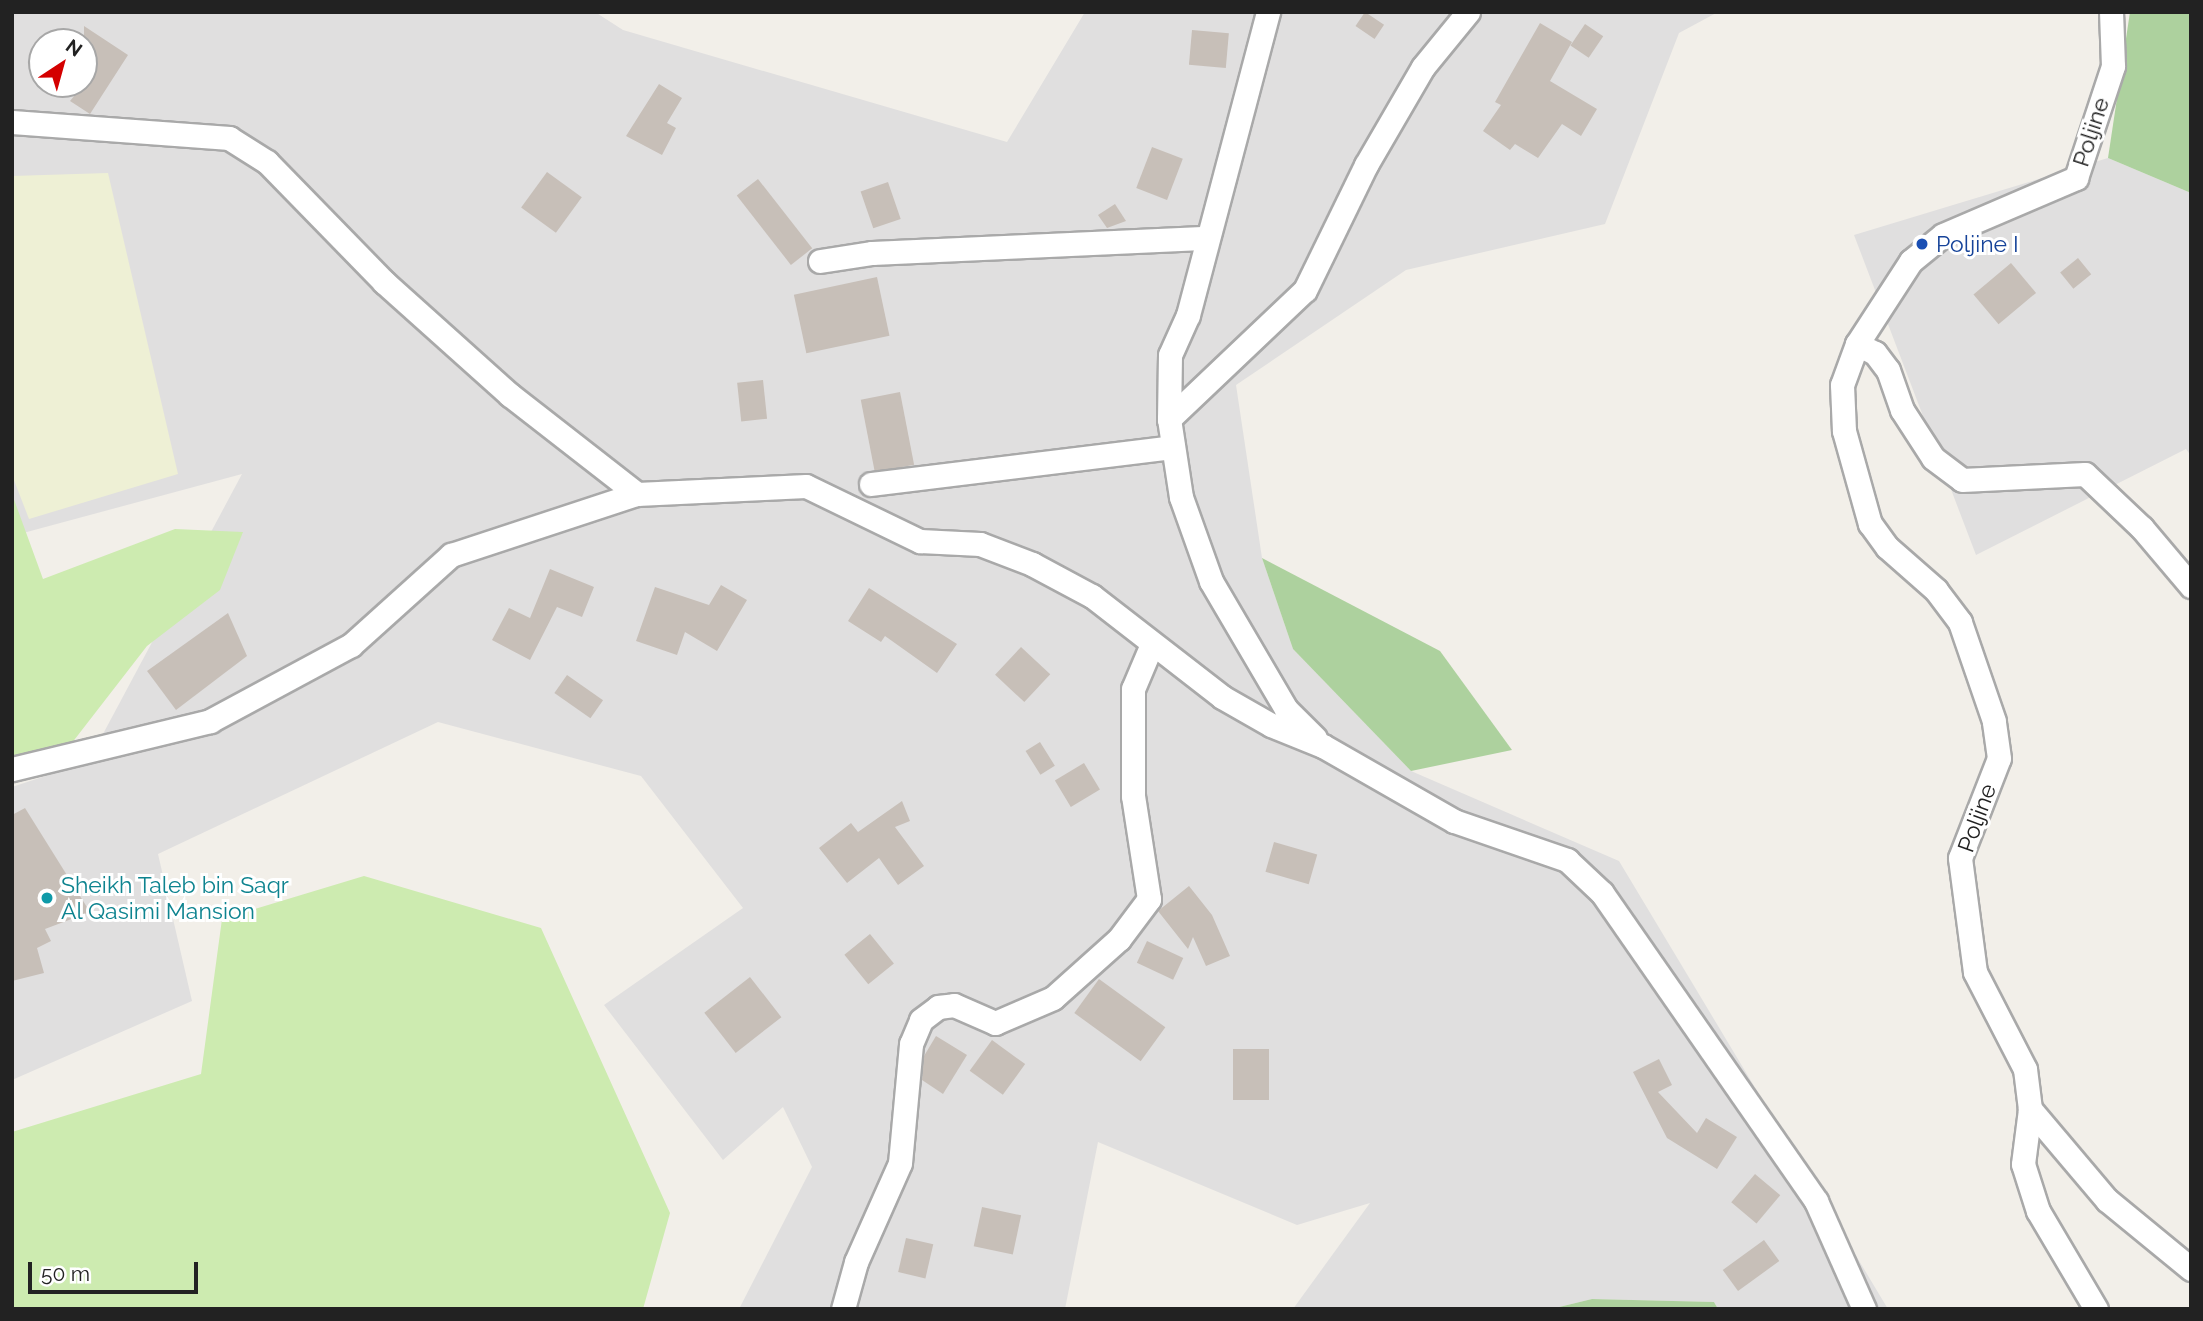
<!DOCTYPE html>
<html>
<head>
<meta charset="utf-8">
<style>
  body { margin:0 }
  #map { position:relative; width:2203px; height:1321px; overflow:hidden; background:#f2efe9; font-family:Raleway,sans-serif }
  div>[style] { position:absolute }
  .residential>* { inset:0; background:#e0dfdf }
  .farmland>* { inset:0; background:#eef0d5 }
  .grass>* { inset:0; background:#cdebb0 }
  .forest>* { inset:0; background:#add19e }
  .building>* { inset:0; background:#c7bfb8; transform-origin:0 0 }
  .roads { filter:drop-shadow(2px 0 #a9a9a9) drop-shadow(-2px 0 #a9a9a9) drop-shadow(0 2px #a9a9a9) drop-shadow(0 -2px #a9a9a9) }
  .minor>* { height:23px; margin:-11.5px; padding:0 11.5px; transform-origin:11.5px; border-radius:11.5px; background:#fff }
  .dots>* { width:19px; height:19px; translate:-50% -50%; box-sizing:border-box; border:4px solid #fff; border-radius:50% }
  span { translate:-50% -50%; white-space:nowrap; text-align:center; line-height:1.15; -webkit-text-stroke:6px #fff; paint-order:stroke }
  .street-label { font-size:23px; color:#222 }
  .transit-label { font-size:23px; color:#164399 }
  .left { translate:0 -50%; text-align:left }
  .culture-label { font-size:23px; color:#0d838f }
  .frame { position:absolute; inset:0; border:14px solid #222; pointer-events:none }
  .north { position:absolute; left:28px; top:28px; width:70px; height:70px; box-sizing:border-box; background:#fff; border:2px solid #a7a7a7; border-radius:50%; rotate:36deg; font-size:19px; font-weight:700; line-height:28px; text-align:center; color:#222 }
  .north::after { content:''; display:block; margin:auto; width:24px; height:32px; background:#d40000; clip-path:polygon(50% 0,100% 100%,50% 72%,0 100%) }
  .scale { position:absolute; left:28px; top:1262px; width:170px; height:32px; box-sizing:border-box; border:4px solid #222; border-top:0; padding-left:9px; font-size:21px; line-height:24px; white-space:nowrap; color:#222; -webkit-text-stroke:5px #fff; paint-order:stroke }
</style>
</head>
<body>
<div id="map">
  <div class="residential">
    <div style="clip-path:polygon(evenodd,12px 12px,595px 12px,623px 30px,1007px 142px,1085px 12px,1718px 12px,1679px 33px,1605px 224px,1406px 270px,1236px 385px,1262px 558px,1293px 649px,1411px 771px,1619px 861px,1888px 1309px,1718px 1309px,1714px 1302px,1592px 1299px,1551px 1309px,1293px 1309px,1370px 1203px,1297px 1225px,1098px 1142px,1065px 1309px,739px 1309px,812px 1167px,783px 1107px,723px 1160px,604px 1005px,743px 908px,641px 776px,438px 722px,158px 854px,192px 1001px,12px 1080px,12px 787px,88px 762px,242px 474px,12px 536px,12px 12px,42px 42px,84px 42px,84px 84px,42px 84px,42px 42px)"></div>
    <div style="clip-path:polygon(2108px 158px,2191px 193px,2191px 456px,2186px 449px,1976px 555px,1854px 235px)"></div>
  </div>
  <div class="farmland">
    <div style="clip-path:polygon(108px 173px,178px 474px,29px 519px,12px 475px,12px 176px)"></div>
  </div>
  <div class="grass">
    <div style="clip-path:polygon(12px 494px,43px 579px,175px 529px,243px 532px,220px 590px,147px 646px,68px 748px,12px 758px)"></div>
    <div style="clip-path:polygon(364px 876px,541px 928px,670px 1213px,643px 1309px,12px 1309px,12px 1132px,201px 1074px,222px 919px)"></div>
  </div>
  <div class="forest">
    <div style="clip-path:polygon(2130px 12px,2191px 12px,2191px 193px,2108px 158px)"></div>
    <div style="clip-path:polygon(1262px 558px,1440px 651px,1512px 750px,1411px 771px,1293px 649px)"></div>
    <div style="clip-path:polygon(1592px 1299px,1714px 1302px,1718px 1309px,1551px 1309px)"></div>
  </div>
  <div class="building">
    <div style="left:1365px;top:12px;width:23px;height:17px;rotate:34deg"></div>
    <div style="clip-path:polygon(1540px 23px,1572px 42px,1550px 81px,1597px 109px,1581px 136px,1562px 124px,1538px 158px,1515px 144px,1510px 150px,1483px 131px,1501px 105px,1495px 102px)"></div>
    <div style="left:1585px;top:24px;width:22px;height:26px;rotate:34deg"></div>
    <div style="clip-path:polygon(84px 26px,128px 55px,90px 114px,70px 101px,84px 84px)"></div>
    <div style="left:1192px;top:30px;width:37px;height:35px;rotate:5deg"></div>
    <div style="clip-path:polygon(659px 84px,682px 98px,667px 123px,676px 128px,662px 155px,626px 136px)"></div>
    <div style="left:1152px;top:147px;width:33px;height:44px;rotate:21deg"></div>
    <div style="left:547px;top:172px;width:43px;height:44px;rotate:36deg"></div>
    <div style="left:758px;top:179px;width:88px;height:27px;rotate:52deg"></div>
    <div style="left:888px;top:182px;width:39px;height:29px;rotate:71deg"></div>
    <div style="clip-path:polygon(1115px 204px,1126px 221px,1107px 228px,1098px 215px)"></div>
    <div style="left:2078px;top:258px;width:21px;height:23px;rotate:51deg"></div>
    <div style="left:2011px;top:263px;width:39px;height:49px;rotate:50deg"></div>
    <div style="left:877px;top:277px;width:60px;height:85px;rotate:78deg"></div>
    <div style="left:763px;top:380px;width:39px;height:26px;rotate:84deg"></div>
    <div style="left:900px;top:392px;width:74px;height:40px;rotate:79deg"></div>
    <div style="clip-path:polygon(550px 569px,594px 587px,582px 617px,557px 607px,530px 660px,492px 640px,509px 608px,530px 618px)"></div>
    <div style="clip-path:polygon(721px 585px,747px 600px,717px 651px,685px 632px,677px 655px,636px 641px,655px 587px,709px 605px)"></div>
    <div style="clip-path:polygon(869px 588px,957px 644px,937px 673px,885px 636px,881px 642px,848px 621px)"></div>
    <div style="clip-path:polygon(228px 613px,247px 656px,176px 710px,147px 671px)"></div>
    <div style="left:1021px;top:647px;width:40px;height:38px;rotate:43deg"></div>
    <div style="left:567px;top:675px;width:44px;height:22px;rotate:35deg"></div>
    <div style="left:1040px;top:742px;width:28px;height:17px;rotate:58deg"></div>
    <div style="left:1084px;top:763px;width:31px;height:34px;rotate:59deg"></div>
    <div style="clip-path:polygon(902px 801px,910px 821px,895px 827px,924px 866px,898px 885px,879px 858px,847px 883px,819px 848px,851px 823px,858px 832px)"></div>
    <div style="clip-path:polygon(25px 808px,90px 912px,45px 929px,51px 941px,37px 948px,44px 973px,12px 981px,12px 815px)"></div>
    <div style="left:1274px;top:842px;width:45px;height:31px;rotate:16deg"></div>
    <div style="clip-path:polygon(1189px 886px,1212px 915px,1230px 956px,1206px 966px,1193px 937px,1188px 949px,1158px 911px)"></div>
    <div style="left:870px;top:934px;width:38px;height:33px;rotate:51deg"></div>
    <div style="left:1147px;top:941px;width:40px;height:24px;rotate:25deg"></div>
    <div style="left:750px;top:977px;width:51px;height:58px;rotate:52deg"></div>
    <div style="left:1099px;top:979px;width:82px;height:42px;rotate:36deg"></div>
    <div style="clip-path:polygon(936px 1036px,967px 1055px,943px 1094px,922px 1080px,924px 1056px)"></div>
    <div style="left:992px;top:1040px;width:41px;height:38px;rotate:36deg"></div>
    <div style="left:1269px;top:1049px;width:51px;height:36px;rotate:90deg"></div>
    <div style="clip-path:polygon(1659px 1059px,1672px 1085px,1658px 1092px,1697px 1133px,1706px 1118px,1737px 1137px,1717px 1169px,1667px 1138px,1633px 1072px)"></div>
    <div style="left:1755px;top:1174px;width:33px;height:37px;rotate:40deg"></div>
    <div style="left:982px;top:1207px;width:40px;height:40px;rotate:12deg"></div>
    <div style="left:906px;top:1238px;width:28px;height:35px;rotate:13deg"></div>
    <div style="left:1764px;top:1240px;width:26px;height:51px;rotate:54deg"></div>
  </div>
  <div class="roads">
    <div class="minor">
      <div style="left:12px;top:122px;width:218px;rotate:4.2deg"></div>
      <div style="left:229px;top:138px;width:45px;rotate:32.3deg"></div>
      <div style="left:267px;top:162px;width:168px;rotate:45.7deg"></div>
      <div style="left:384px;top:282px;width:169px;rotate:41.9deg"></div>
      <div style="left:510px;top:395px;width:161px;rotate:37.9deg"></div>
      <div style="left:637px;top:494px;width:169px;rotate:-2.7deg"></div>
      <div style="left:806px;top:486px;width:127px;rotate:25.8deg"></div>
      <div style="left:920px;top:541px;width:60px;rotate:2.9deg"></div>
      <div style="left:980px;top:544px;width:56px;rotate:21deg"></div>
      <div style="left:1032px;top:564px;width:68px;rotate:28.1deg"></div>
      <div style="left:1092px;top:596px;width:165px;rotate:37.8deg"></div>
      <div style="left:1222px;top:697px;width:56px;rotate:29.7deg"></div>
      <div style="left:1271px;top:725px;width:56px;rotate:22deg"></div>
      <div style="left:1323px;top:746px;width:151px;rotate:29.8deg"></div>
      <div style="left:1454px;top:821px;width:120px;rotate:19deg"></div>
      <div style="left:1567px;top:860px;width:48px;rotate:43.3deg"></div>
      <div style="left:1602px;top:893px;width:375px;rotate:55.2deg"></div>
      <div style="left:1816px;top:1201px;width:118px;rotate:66deg"></div>
      <div style="left:820px;top:261px;width:53px;rotate:-8.7deg"></div>
      <div style="left:872px;top:253px;width:336px;rotate:-2.6deg"></div>
      <div style="left:1857px;top:344px;width:20px;rotate:27deg"></div>
      <div style="left:1875px;top:353px;width:21px;rotate:53deg"></div>
      <div style="left:1888px;top:370px;width:42px;rotate:70.7deg"></div>
      <div style="left:1902px;top:410px;width:57px;rotate:57.1deg"></div>
      <div style="left:1933px;top:458px;width:36px;rotate:37deg"></div>
      <div style="left:1962px;top:480px;width:123px;rotate:-2.8deg"></div>
      <div style="left:2085px;top:474px;width:79px;rotate:43.5deg"></div>
      <div style="left:2142px;top:528px;width:76px;rotate:49.8deg"></div>
      <div style="left:1169px;top:419px;width:64px;rotate:-89.1deg"></div>
      <div style="left:1170px;top:355px;width:44px;rotate:-65.8deg"></div>
      <div style="left:1188px;top:315px;width:313px;rotate:-75.2deg"></div>
      <div style="left:871px;top:484px;width:304px;rotate:-7deg"></div>
      <div style="left:1315px;top:738px;width:41px;rotate:-135deg"></div>
      <div style="left:1286px;top:709px;width:148px;rotate:-120.4deg"></div>
      <div style="left:1211px;top:581px;width:89px;rotate:-109.7deg"></div>
      <div style="left:1181px;top:497px;width:79px;rotate:-98.7deg"></div>
      <div style="left:1169px;top:419px;width:187px;rotate:-43.5deg"></div>
      <div style="left:1305px;top:290px;width:139px;rotate:-64deg"></div>
      <div style="left:1366px;top:165px;width:113px;rotate:-59.8deg"></div>
      <div style="left:1423px;top:67px;width:71px;rotate:-50.7deg"></div>
      <div style="left:12px;top:769px;width:204px;rotate:-13.6deg"></div>
      <div style="left:210px;top:721px;width:160px;rotate:-28.3deg"></div>
      <div style="left:351px;top:645px;width:135px;rotate:-42deg"></div>
      <div style="left:451px;top:555px;width:196px;rotate:-18.2deg"></div>
      <div style="left:2030px;top:1109px;width:119px;rotate:49.8deg"></div>
      <div style="left:2107px;top:1200px;width:109px;rotate:39.4deg"></div>
      <div style="left:843px;top:1309px;width:49px;rotate:-74.5deg"></div>
      <div style="left:856px;top:1262px;width:108px;rotate:-66deg"></div>
      <div style="left:900px;top:1163px;width:120px;rotate:-84.7deg"></div>
      <div style="left:911px;top:1044px;width:26px;rotate:-67deg"></div>
      <div style="left:921px;top:1020px;width:21px;rotate:-37deg"></div>
      <div style="left:938px;top:1007px;width:16px;rotate:-7deg"></div>
      <div style="left:954px;top:1005px;width:45px;rotate:23.7deg"></div>
      <div style="left:995px;top:1023px;width:63px;rotate:-23.3deg"></div>
      <div style="left:1053px;top:998px;width:89px;rotate:-41.8deg"></div>
      <div style="left:1119px;top:939px;width:50px;rotate:-53.1deg"></div>
      <div style="left:1149px;top:899px;width:104px;rotate:-98.8deg"></div>
      <div style="left:1133px;top:796px;width:107px;rotate:-90deg"></div>
      <div style="left:1133px;top:689px;width:49px;rotate:-67.1deg"></div>
      <div style="left:2096px;top:1309px;width:114px;rotate:-120.6deg"></div>
      <div style="left:2038px;top:1211px;width:49px;rotate:-107.7deg"></div>
      <div style="left:2023px;top:1164px;width:55px;rotate:-82.7deg"></div>
      <div style="left:2030px;top:1109px;width:40px;rotate:-97.1deg"></div>
      <div style="left:2025px;top:1069px;width:109px;rotate:-117.3deg"></div>
      <div style="left:1975px;top:972px;width:115px;rotate:-97.5deg"></div>
      <div style="left:1960px;top:858px;width:107px;rotate:-68.7deg"></div>
      <div style="left:1999px;top:758px;width:37px;rotate:-98deg"></div>
      <div style="left:1994px;top:721px;width:105px;rotate:-109deg"></div>
      <div style="left:1960px;top:622px;width:40px;rotate:-127deg"></div>
      <div style="left:1936px;top:590px;width:65px;rotate:-138.7deg"></div>
      <div style="left:1887px;top:547px;width:29px;rotate:-126deg"></div>
      <div style="left:1870px;top:524px;width:97px;rotate:-105.6deg"></div>
      <div style="left:1844px;top:431px;width:46px;rotate:-92.5deg"></div>
      <div style="left:1842px;top:385px;width:44px;rotate:-69.9deg"></div>
      <div style="left:1857px;top:344px;width:99px;rotate:-57deg"></div>
      <div style="left:1911px;top:261px;width:41px;rotate:-39.1deg"></div>
      <div style="left:1943px;top:235px;width:145px;rotate:-23.2deg"></div>
      <div style="left:2076px;top:178px;width:118px;rotate:-71.7deg"></div>
      <div style="left:2113px;top:66px;width:54px;rotate:-92.1deg"></div>
    </div>
  </div>
  <div class="dots">
    <div style="left:1922px;top:244px;background:#1a4fb4"></div>
    <div style="left:47px;top:898px;background:#0f9aa8"></div>
  </div>
  <div class="street-label">
    <span style="left:2091px;top:132px;rotate:-72deg">Poljine</span>
    <span style="left:1977px;top:818px;rotate:-70deg">Poljine</span>
  </div>
  <div class="transit-label">
    <span class="left" style="left:1936px;top:244px">Poljine I</span>
  </div>
  <div class="culture-label">
    <span class="left" style="left:61px;top:898px">Sheikh Taleb bin Saqr<br>Al Qasimi Mansion</span>
  </div>
  <div class="frame"></div>
  <div class="north">N</div>
  <div class="scale">50 m</div>
</div>
</body>
</html>
